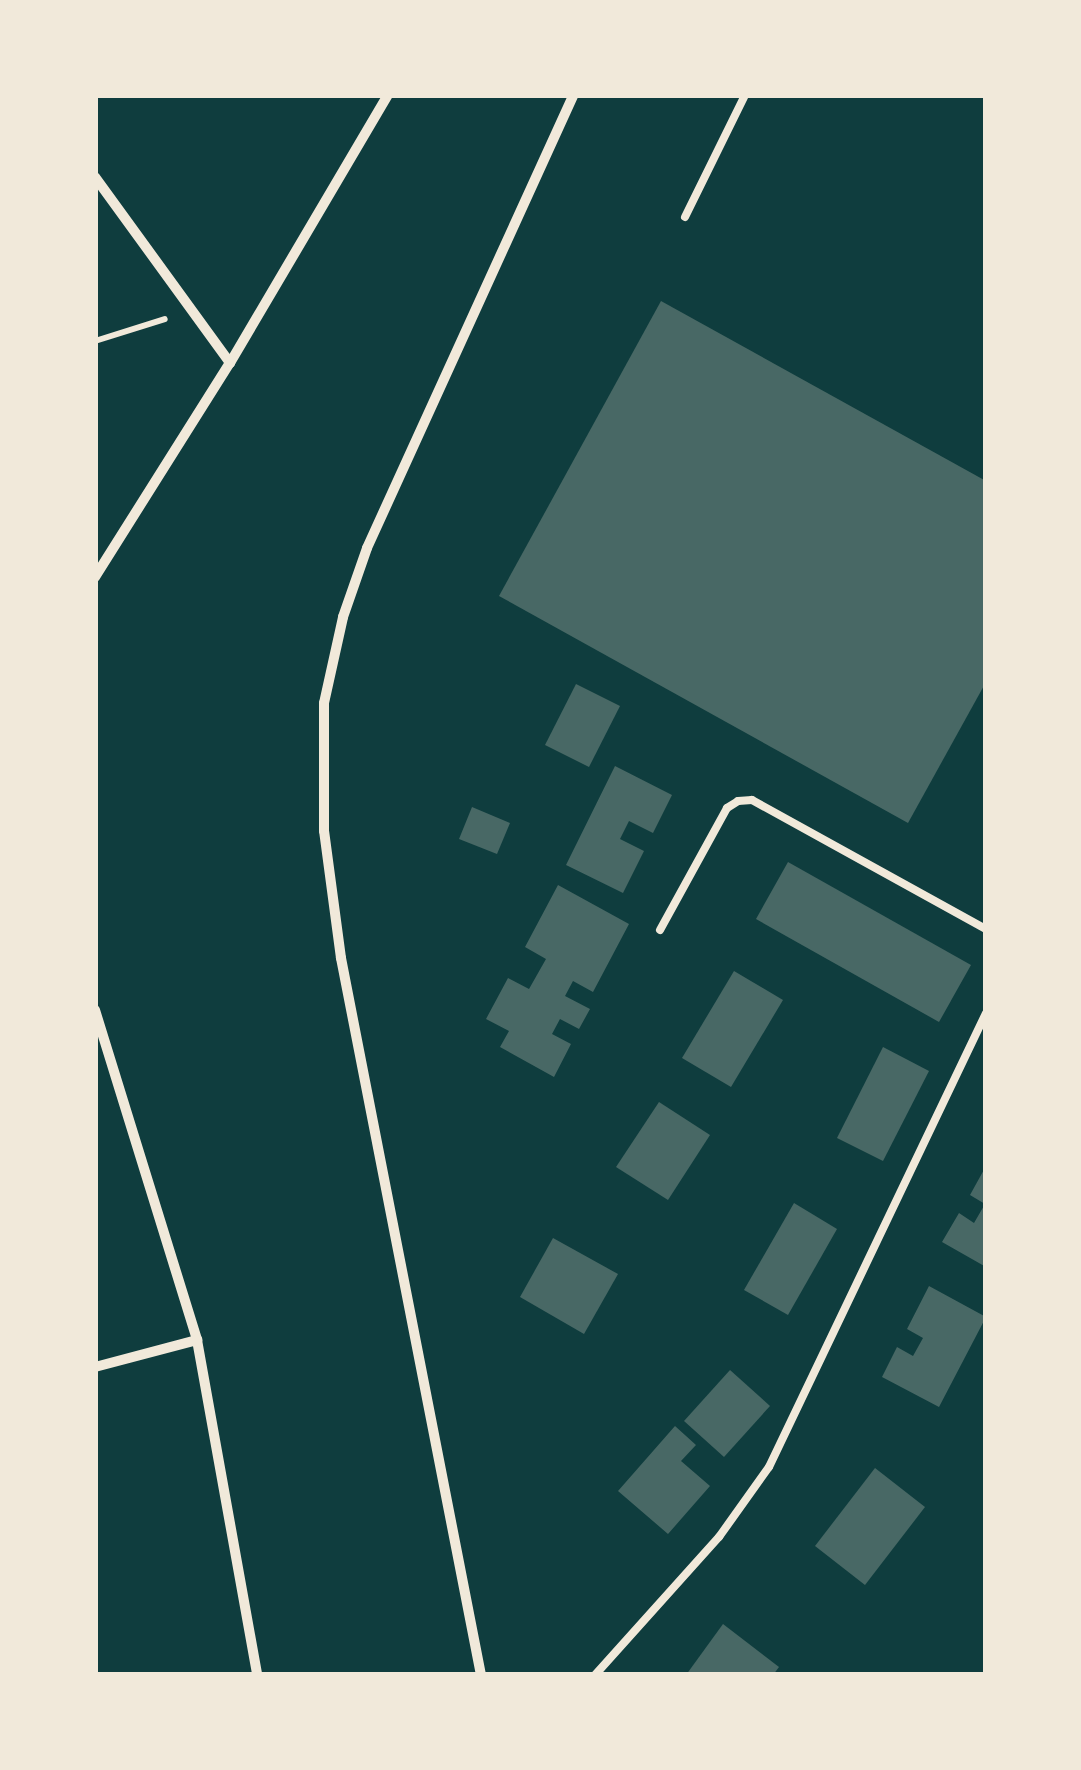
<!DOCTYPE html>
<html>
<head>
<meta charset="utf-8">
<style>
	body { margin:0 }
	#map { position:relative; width:1081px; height:1770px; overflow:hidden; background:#0f3d3e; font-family:"Public Sans",sans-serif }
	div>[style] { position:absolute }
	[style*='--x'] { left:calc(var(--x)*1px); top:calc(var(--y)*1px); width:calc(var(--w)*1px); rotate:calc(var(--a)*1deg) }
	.building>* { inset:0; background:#486865 }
	.path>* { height:6px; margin:-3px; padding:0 3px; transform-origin:3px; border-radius:3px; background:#f1e9da }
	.service>* { height:8px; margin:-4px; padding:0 4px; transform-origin:4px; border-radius:4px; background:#f1e9da }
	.minor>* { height:10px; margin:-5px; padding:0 5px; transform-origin:5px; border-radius:5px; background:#f1e9da }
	span { translate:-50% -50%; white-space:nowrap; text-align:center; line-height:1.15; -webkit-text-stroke:9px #f1e9da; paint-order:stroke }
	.frame { position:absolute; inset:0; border:98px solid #f1e9da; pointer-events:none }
</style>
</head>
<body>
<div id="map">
	<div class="building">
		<div style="clip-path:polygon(661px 301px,986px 481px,986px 682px,908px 823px,499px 596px)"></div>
		<div style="clip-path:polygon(576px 684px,620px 706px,589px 767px,545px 745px)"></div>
		<div style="clip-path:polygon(615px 766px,672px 795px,653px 833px,629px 821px,620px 839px,644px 851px,623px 893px,566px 865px)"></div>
		<div style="clip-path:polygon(472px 807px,510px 823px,497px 854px,459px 839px)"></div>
		<div style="clip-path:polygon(788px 862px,971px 965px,939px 1022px,756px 919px)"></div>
		<div style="clip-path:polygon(558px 885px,629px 924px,593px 992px,573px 981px,565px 996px,590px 1009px,579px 1029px,560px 1019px,552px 1034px,571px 1044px,554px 1077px,500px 1047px,509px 1031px,486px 1019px,508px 978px,529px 989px,546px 959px,525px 947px)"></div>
		<div style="clip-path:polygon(734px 971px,783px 1000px,731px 1087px,682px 1058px)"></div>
		<div style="clip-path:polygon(883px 1047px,929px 1071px,883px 1161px,837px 1138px)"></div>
		<div style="clip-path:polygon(659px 1102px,710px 1135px,668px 1200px,616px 1167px)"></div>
		<div style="clip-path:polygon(986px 1166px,986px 1267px,942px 1242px,959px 1213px,974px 1223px,985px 1204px,970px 1195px)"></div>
		<div style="clip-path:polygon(794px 1203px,837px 1229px,788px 1315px,744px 1290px)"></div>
		<div style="clip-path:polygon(553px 1238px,618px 1274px,584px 1334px,520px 1297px)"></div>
		<div style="clip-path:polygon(929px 1286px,986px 1317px,939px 1407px,882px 1377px,897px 1347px,913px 1356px,923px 1338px,907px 1329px)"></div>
		<div style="clip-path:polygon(730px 1370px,770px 1406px,724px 1457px,684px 1421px)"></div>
		<div style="clip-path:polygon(675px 1426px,696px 1445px,681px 1461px,710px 1486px,668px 1534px,618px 1491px)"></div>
		<div style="clip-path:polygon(875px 1468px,925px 1507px,865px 1585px,815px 1546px)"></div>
		<div style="clip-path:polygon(723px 1624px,779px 1667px,773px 1675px,686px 1675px)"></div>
	</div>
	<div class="path">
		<div style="--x:95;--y:341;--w:73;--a:-17.4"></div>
	</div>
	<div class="service">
		<div style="--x:685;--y:217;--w:136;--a:-63.8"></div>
		<div style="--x:660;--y:930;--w:139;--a:-61.2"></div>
		<div style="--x:727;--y:808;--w:13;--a:-32"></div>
		<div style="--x:738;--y:801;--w:14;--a:-4"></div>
		<div style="--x:752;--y:800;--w:267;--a:28.9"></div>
		<div style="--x:595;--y:1675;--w:186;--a:-48.1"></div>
		<div style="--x:719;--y:1537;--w:86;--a:-54.5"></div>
		<div style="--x:769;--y:1467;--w:503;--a:-64.45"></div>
	</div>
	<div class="minor">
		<div style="--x:95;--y:177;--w:230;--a:54"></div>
		<div style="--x:95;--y:577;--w:253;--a:-57.8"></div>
		<div style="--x:230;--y:363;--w:311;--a:-59.5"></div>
		<div style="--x:95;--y:1010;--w:345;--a:72.8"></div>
		<div style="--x:197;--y:1340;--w:340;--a:79.8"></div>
		<div style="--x:95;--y:1367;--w:106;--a:-14.8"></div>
		<div style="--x:481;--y:1675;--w:731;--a:-101.05"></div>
		<div style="--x:341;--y:958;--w:128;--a:-97.6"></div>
		<div style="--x:324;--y:831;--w:128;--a:-90"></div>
		<div style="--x:324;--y:703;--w:88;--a:-77.5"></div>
		<div style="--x:343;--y:617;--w:73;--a:-70.8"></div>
		<div style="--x:367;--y:548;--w:498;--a:-65.5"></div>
	</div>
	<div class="frame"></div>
</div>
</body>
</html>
